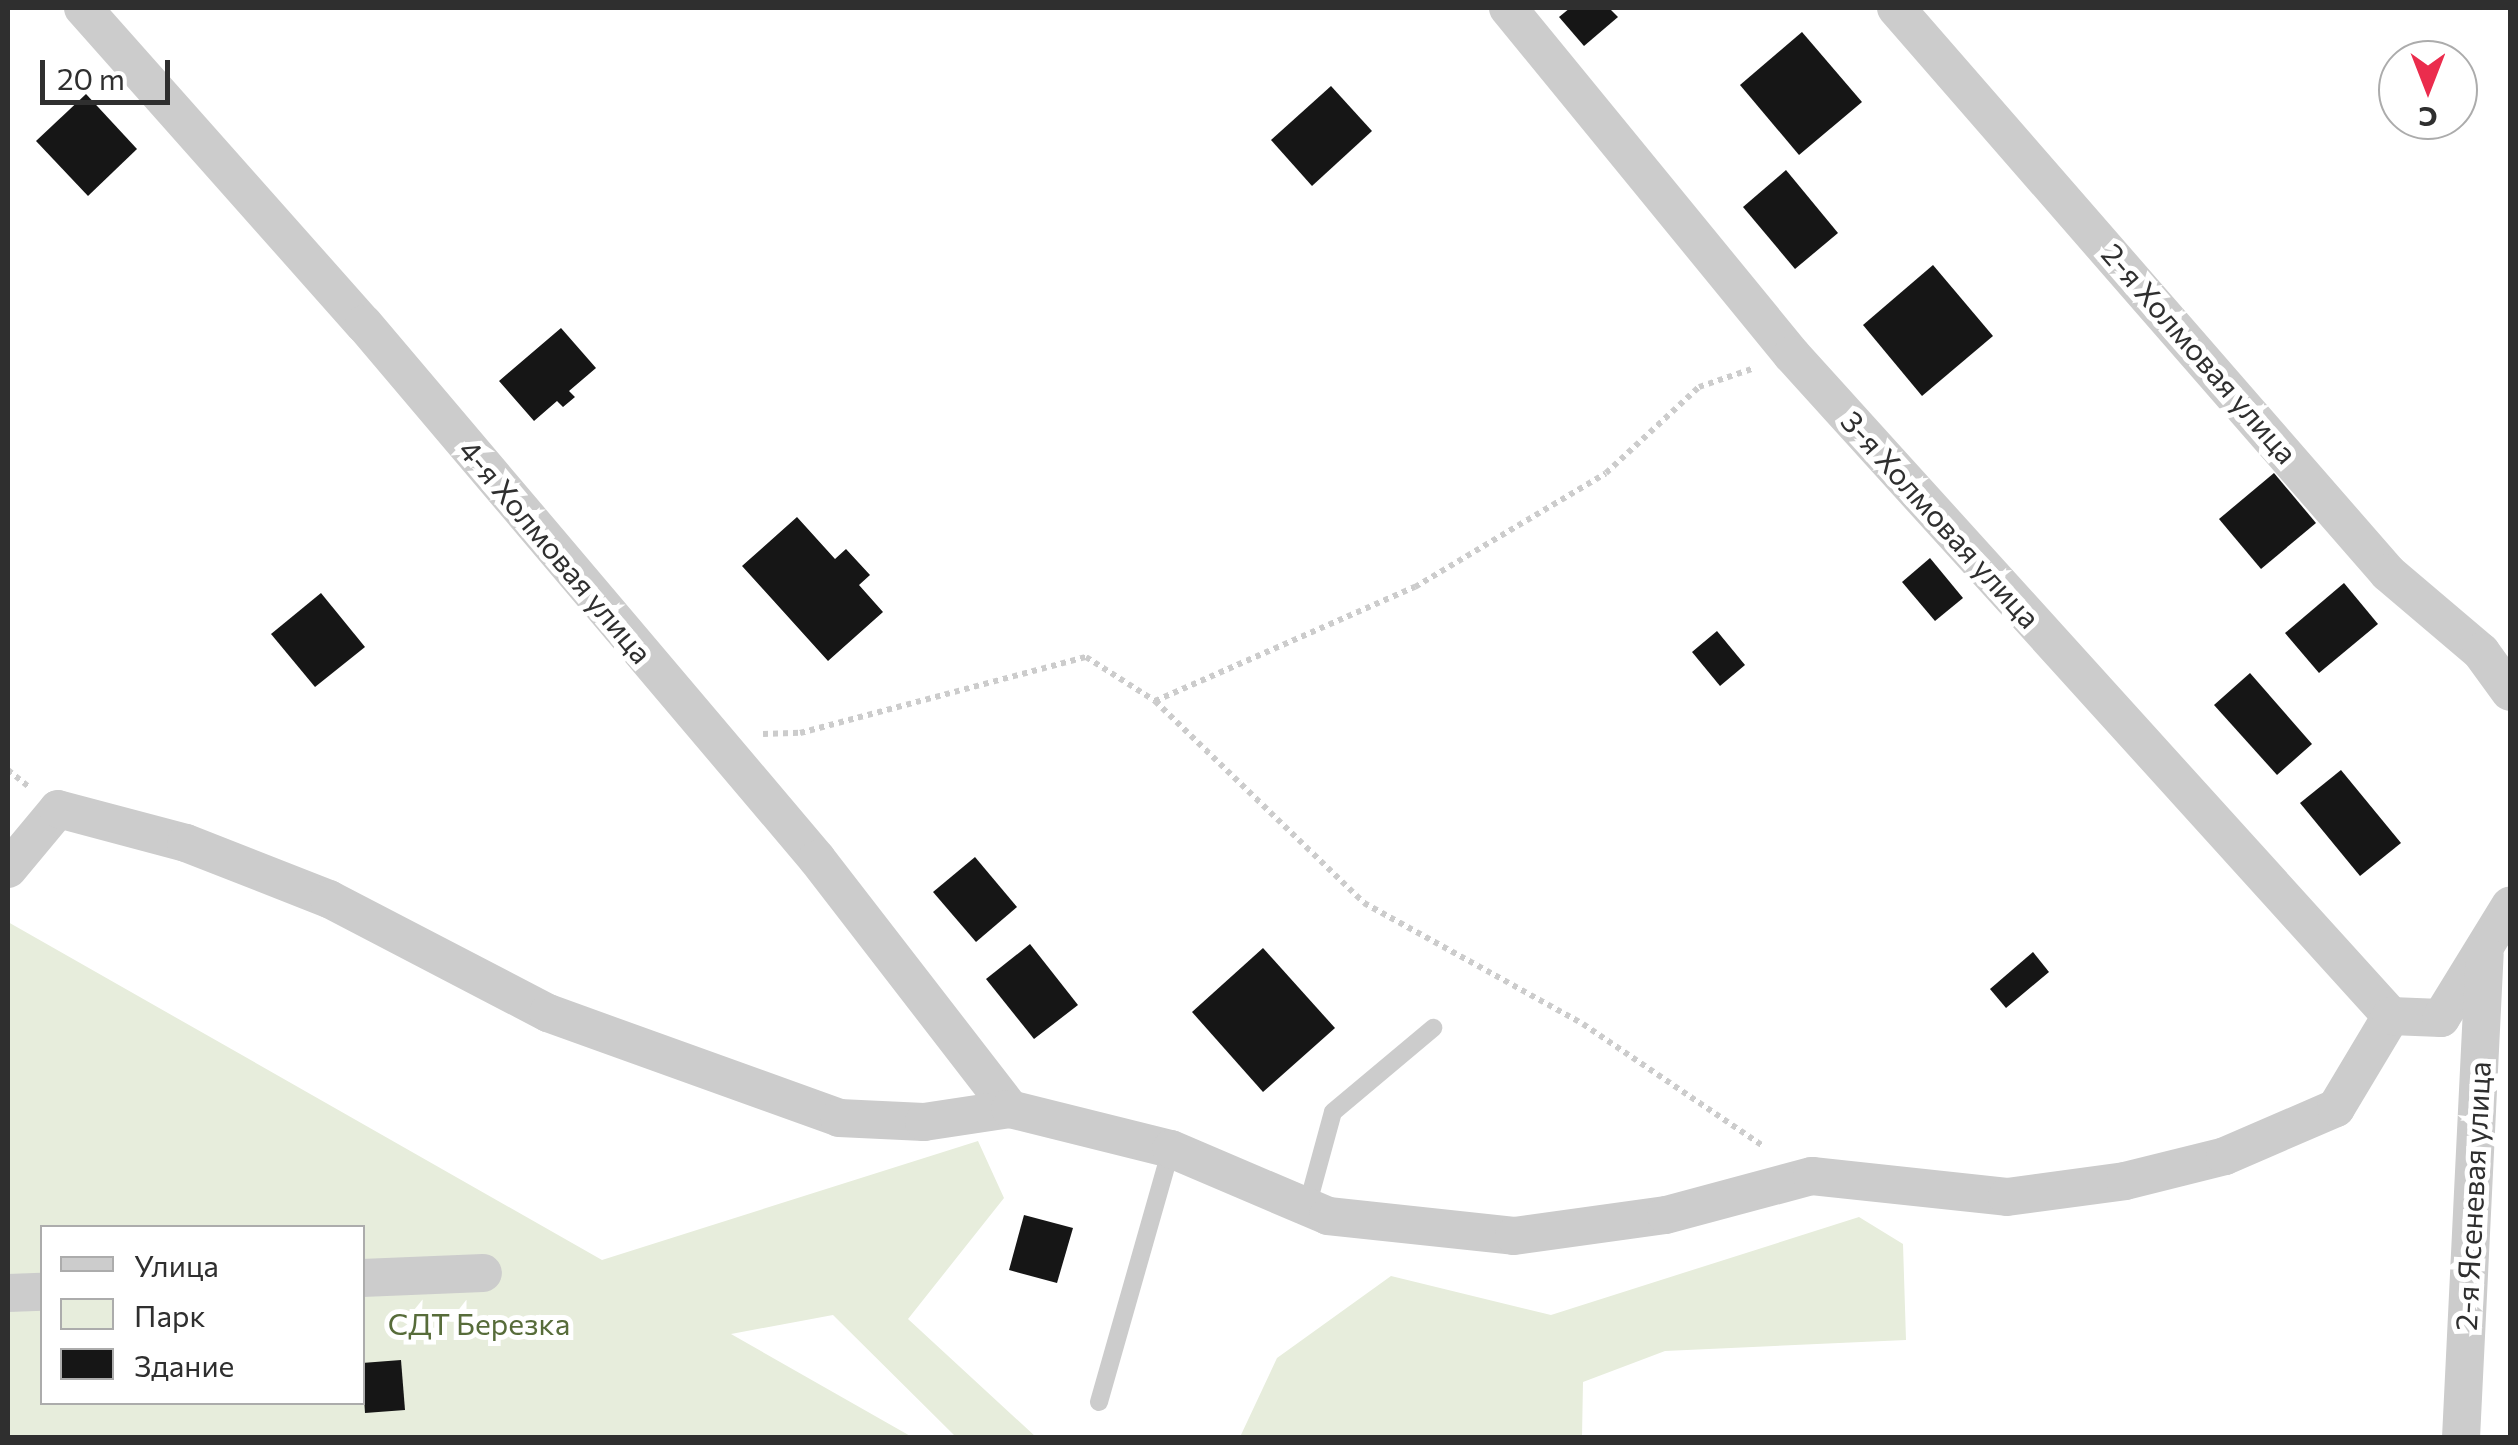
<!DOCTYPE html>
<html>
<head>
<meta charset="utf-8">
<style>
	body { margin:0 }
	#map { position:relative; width:2518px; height:1445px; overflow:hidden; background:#fff; font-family:Commissioner,sans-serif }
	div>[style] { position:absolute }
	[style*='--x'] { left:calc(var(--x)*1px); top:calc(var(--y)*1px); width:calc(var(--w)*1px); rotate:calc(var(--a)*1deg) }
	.green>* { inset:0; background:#e7eddc }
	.building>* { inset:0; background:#161616 }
	.path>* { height:6px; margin-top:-3px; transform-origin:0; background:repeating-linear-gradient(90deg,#ccc 0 5px,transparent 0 10px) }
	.service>* { height:18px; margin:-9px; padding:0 9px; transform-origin:9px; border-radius:9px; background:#ccc }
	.minor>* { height:38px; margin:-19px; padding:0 19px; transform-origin:19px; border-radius:19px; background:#ccc }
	span { translate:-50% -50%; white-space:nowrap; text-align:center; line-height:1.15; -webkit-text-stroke:10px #fff; paint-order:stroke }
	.street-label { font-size:30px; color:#2f2f2f }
	.park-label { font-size:30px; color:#576c3a }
	.frame { position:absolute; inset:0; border:10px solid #2f2f2f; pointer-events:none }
	.legend { position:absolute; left:40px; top:1225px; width:325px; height:180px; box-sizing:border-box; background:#fff; border:2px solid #acacac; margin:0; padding:12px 18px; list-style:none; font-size:30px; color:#2f2f2f }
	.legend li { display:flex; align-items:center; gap:20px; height:50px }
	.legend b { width:50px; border:2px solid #acacac }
	.north { position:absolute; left:2378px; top:40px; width:100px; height:100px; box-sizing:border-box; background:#fff; border:2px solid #acacac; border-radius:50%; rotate:180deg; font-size:28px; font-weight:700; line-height:40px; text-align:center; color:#2f2f2f }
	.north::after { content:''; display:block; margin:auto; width:35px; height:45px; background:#eb2c4d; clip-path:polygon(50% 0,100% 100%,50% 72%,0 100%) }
	.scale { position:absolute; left:40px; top:60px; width:130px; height:45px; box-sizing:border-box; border:5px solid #2f2f2f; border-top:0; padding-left:12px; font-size:30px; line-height:35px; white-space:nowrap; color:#2f2f2f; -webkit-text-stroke:8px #fff; paint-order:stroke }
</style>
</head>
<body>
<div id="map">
	<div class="green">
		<div style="clip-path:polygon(evenodd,8px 922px,602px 1260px,978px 1141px,1004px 1198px,908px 1319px,1036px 1437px,956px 1437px,833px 1315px,731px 1334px,912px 1437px,8px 1437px,8px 922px,42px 1228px,362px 1228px,362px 1402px,42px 1402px,42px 1228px)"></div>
		<div style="clip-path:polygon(1859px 1217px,1903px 1244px,1906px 1340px,1665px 1351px,1583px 1382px,1582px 1437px,1240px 1437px,1277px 1358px,1391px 1276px,1551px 1315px)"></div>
	</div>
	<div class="building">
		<div style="clip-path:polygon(1570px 8px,1609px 8px,1618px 17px,1584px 46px,1559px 17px)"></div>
		<div style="clip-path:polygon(1802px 32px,1862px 102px,1799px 155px,1740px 85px)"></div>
		<div style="clip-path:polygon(1331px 86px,1372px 131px,1312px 186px,1271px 140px)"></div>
		<div style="clip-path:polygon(86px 94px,137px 149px,88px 196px,36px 141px)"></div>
		<div style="clip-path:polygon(1786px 170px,1838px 233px,1795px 269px,1743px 207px)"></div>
		<div style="clip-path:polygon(1933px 265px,1993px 336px,1922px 396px,1863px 325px)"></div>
		<div style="clip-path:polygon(561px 328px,596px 368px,569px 391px,575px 397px,563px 407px,557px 401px,534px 421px,499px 381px)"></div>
		<div style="clip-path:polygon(2274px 473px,2316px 523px,2261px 569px,2219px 519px)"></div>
		<div style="clip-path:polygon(797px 517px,835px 559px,846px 549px,870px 575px,859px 585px,883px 612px,828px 661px,742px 566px)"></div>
		<div style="clip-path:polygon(1930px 558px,1963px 598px,1935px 621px,1902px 582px)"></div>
		<div style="clip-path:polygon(2344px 583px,2378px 624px,2319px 673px,2285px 633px)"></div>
		<div style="clip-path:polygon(321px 593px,365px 647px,315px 687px,271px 634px)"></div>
		<div style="clip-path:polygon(1717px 631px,1745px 665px,1720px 686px,1692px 652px)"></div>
		<div style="clip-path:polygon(2250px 673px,2312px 744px,2277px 775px,2214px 705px)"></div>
		<div style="clip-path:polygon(2341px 770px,2401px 843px,2360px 876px,2300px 803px)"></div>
		<div style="clip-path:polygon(975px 857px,1017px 907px,976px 942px,933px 892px)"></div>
		<div style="clip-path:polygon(1030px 944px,1078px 1005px,1034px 1039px,986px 979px)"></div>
		<div style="clip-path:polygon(1263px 948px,1335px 1028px,1263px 1092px,1192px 1012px)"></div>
		<div style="clip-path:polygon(2033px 952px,2049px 972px,2006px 1008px,1990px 989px)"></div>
		<div style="clip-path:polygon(1024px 1215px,1073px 1228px,1057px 1283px,1009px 1270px)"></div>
		<div style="clip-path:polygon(401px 1360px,405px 1410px,365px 1413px,362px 1363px)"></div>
	</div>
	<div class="path">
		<div style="--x:1155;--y:701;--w:284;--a:-23.7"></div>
		<div style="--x:1415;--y:587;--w:222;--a:-30.8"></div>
		<div style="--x:1606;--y:473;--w:127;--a:-42.8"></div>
		<div style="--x:1699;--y:387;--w:56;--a:-18.8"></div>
		<div style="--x:763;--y:734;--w:37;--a:-2"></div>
		<div style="--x:800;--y:733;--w:296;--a:-14.9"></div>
		<div style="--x:1086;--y:657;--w:82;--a:32.5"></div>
		<div style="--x:1155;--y:701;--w:291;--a:44"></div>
		<div style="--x:1364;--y:903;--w:250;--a:28.9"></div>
		<div style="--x:1583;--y:1024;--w:217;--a:34.1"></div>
		<div style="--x:8;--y:770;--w:27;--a:39"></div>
	</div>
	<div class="service">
		<div style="--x:1307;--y:1207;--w:98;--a:-74.7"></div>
		<div style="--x:1333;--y:1112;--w:131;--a:-40"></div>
		<div style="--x:1099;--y:1402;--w:263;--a:-74.1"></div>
	</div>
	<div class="minor">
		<div style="--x:83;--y:8;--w:423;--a:48.4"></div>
		<div style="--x:364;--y:324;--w:701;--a:49.74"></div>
		<div style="--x:817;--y:859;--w:316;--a:52.3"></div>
		<div style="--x:1508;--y:8;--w:448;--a:50.7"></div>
		<div style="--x:1792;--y:355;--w:892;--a:47.82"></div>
		<div style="--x:1896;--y:8;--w:749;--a:48.95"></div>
		<div style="--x:2388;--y:573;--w:122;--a:40.3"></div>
		<div style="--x:2481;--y:652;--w:49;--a:54.1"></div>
		<div style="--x:8;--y:869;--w:78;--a:-50.2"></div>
		<div style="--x:58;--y:809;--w:132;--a:14.9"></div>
		<div style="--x:186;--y:843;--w:154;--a:21.4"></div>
		<div style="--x:329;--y:899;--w:247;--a:27.5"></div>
		<div style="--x:548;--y:1013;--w:309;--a:19.8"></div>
		<div style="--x:839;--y:1118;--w:85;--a:2.7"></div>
		<div style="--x:924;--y:1122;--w:87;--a:-8.6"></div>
		<div style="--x:1010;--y:1109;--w:166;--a:14"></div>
		<div style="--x:1171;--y:1149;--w:171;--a:23.1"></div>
		<div style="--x:1328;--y:1216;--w:187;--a:6.1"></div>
		<div style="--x:1514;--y:1236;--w:153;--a:-7.9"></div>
		<div style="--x:1666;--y:1215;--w:151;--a:-15"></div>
		<div style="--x:1812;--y:1176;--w:196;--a:6.1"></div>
		<div style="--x:2007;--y:1197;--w:119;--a:-7.7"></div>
		<div style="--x:2125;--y:1181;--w:103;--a:-14"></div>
		<div style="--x:2225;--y:1156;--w:121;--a:-23.4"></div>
		<div style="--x:2336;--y:1108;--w:107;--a:-59.1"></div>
		<div style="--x:2391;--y:1016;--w:50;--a:2.3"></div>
		<div style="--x:2441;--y:1018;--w:132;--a:-58.4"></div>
		<div style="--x:362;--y:1278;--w:121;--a:-2.4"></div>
		<div style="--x:8;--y:1293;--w:34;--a:-2"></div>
		<div style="--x:2461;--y:1438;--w:484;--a:-87.2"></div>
	</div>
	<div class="street-label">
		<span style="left:2200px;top:353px;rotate:49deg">2-я Холмовая улица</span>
		<span style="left:1941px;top:519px;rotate:48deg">3-я Холмовая улица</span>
		<span style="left:556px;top:551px;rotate:50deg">4-я Холмовая улица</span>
		<span style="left:2472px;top:1196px;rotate:-87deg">2-я Ясеневая улица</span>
	</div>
	<div class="park-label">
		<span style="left:479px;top:1323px">СДТ Березка</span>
	</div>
	<div class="frame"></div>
	<ul class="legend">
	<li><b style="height:12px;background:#ccc"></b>Улица</li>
	<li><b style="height:28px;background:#e7eddc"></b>Парк</li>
	<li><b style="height:28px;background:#161616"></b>Здание</li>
	</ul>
	<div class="north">С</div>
	<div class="scale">20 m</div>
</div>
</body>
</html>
